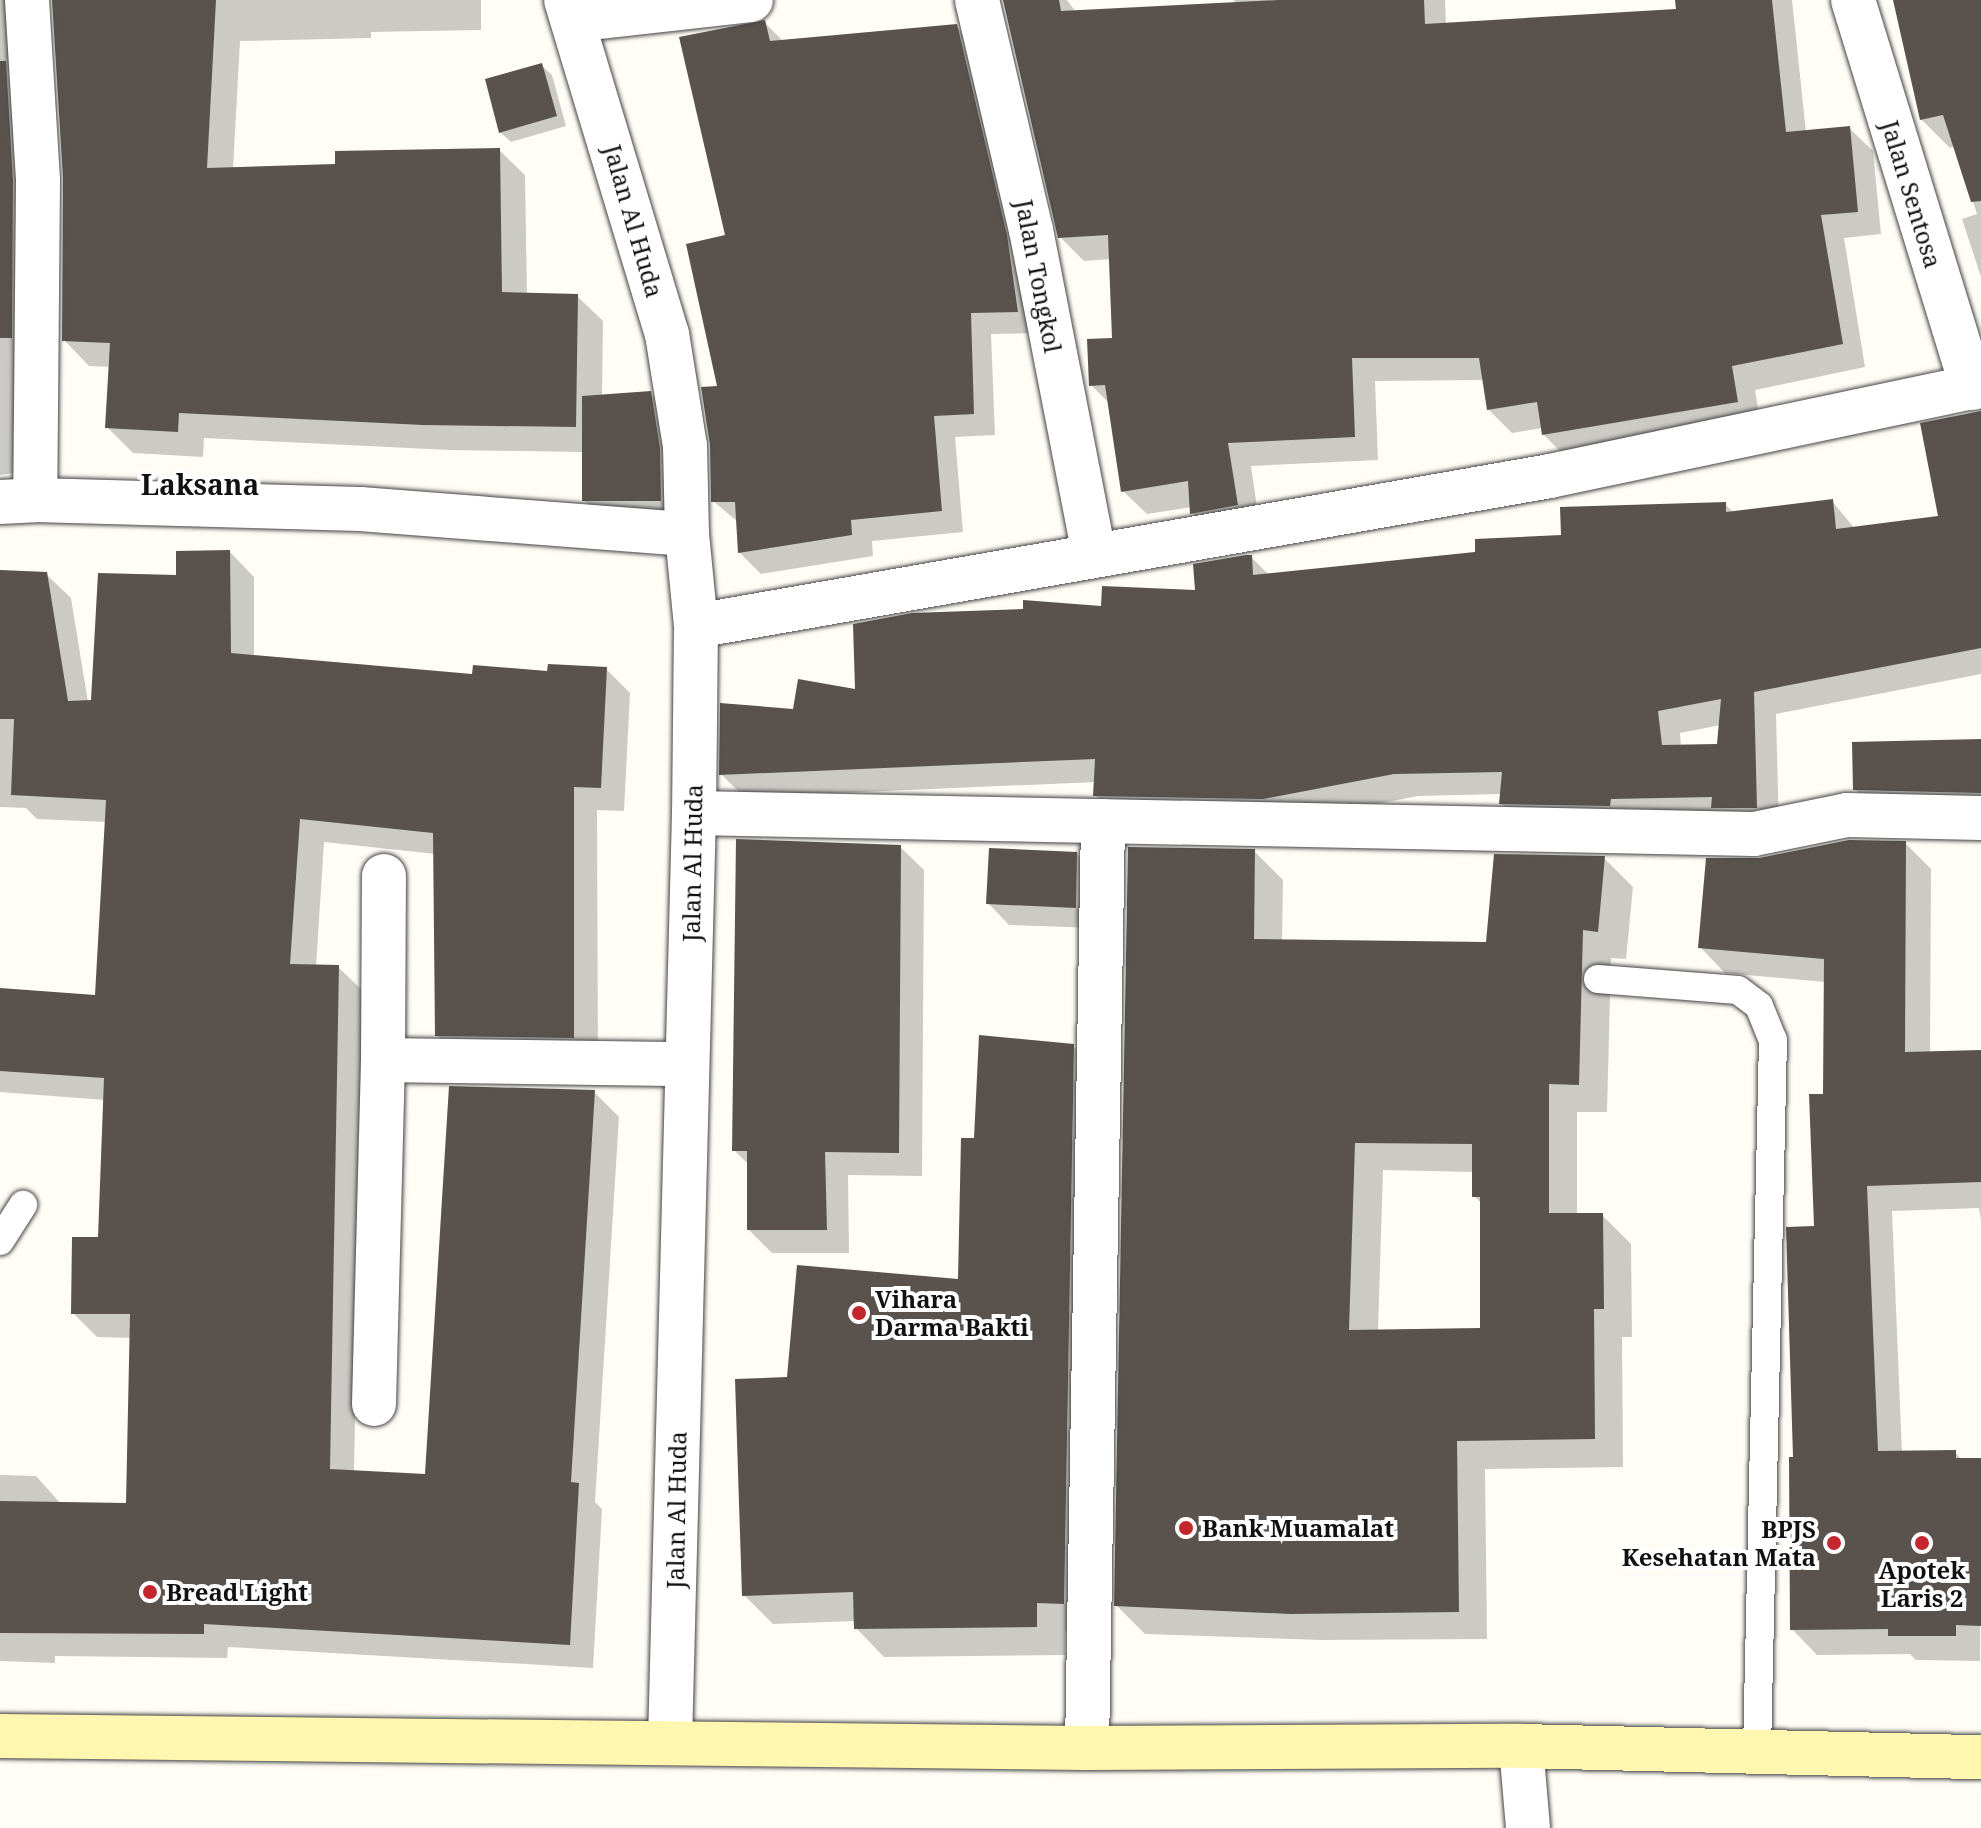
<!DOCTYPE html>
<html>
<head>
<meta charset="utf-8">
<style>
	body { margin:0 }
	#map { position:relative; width:1981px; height:1828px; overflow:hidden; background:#fffdf5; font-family:"Noto Serif",serif }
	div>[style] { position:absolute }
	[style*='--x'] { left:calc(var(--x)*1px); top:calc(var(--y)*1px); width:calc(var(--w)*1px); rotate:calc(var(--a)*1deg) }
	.shadow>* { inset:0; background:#0003 }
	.building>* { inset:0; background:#5a524d }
	.roads { filter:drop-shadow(0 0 2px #444) drop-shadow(0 0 2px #444) }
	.lane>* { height:28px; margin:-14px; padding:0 14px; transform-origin:14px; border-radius:14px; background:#fff }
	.street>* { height:44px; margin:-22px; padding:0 22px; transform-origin:22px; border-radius:22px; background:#fff }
	.secondary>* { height:44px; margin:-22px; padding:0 22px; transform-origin:22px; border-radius:22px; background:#fff6b0 }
	.dots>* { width:22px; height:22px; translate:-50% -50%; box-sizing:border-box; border:4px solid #fff; border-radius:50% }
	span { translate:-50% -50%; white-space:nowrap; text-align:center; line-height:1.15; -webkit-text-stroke:8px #fff; paint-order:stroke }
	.street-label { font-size:24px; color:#111 }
	.poi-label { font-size:24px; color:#111; font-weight:700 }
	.left { translate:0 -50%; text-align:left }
	.right { translate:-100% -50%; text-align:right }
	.quarter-label { font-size:28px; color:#111; font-weight:700 }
</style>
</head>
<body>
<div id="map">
	<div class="shadow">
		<div style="clip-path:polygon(0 0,22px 0,34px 470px,0 475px)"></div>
		<div style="clip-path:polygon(54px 0,481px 0,481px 30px,371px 32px,371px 38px,240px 41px,233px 169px,337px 166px,499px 150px,525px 175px,527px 295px,577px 296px,603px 321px,602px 397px,650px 393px,669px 412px,679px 519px,602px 518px,584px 500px,584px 452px,450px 450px,204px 438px,203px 457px,133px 453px,107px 427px,111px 367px,89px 366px,64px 340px,65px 178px)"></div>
		<div style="clip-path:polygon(1005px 0,1067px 0,1076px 12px,1235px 4px,1234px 0,1445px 0,1446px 24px,1678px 11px,1677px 0,1792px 0,1806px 132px,1849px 128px,1873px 151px,1881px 234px,1844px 238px,1865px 367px,1755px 390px,1760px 422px,1567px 458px,1543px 434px,1542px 428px,1512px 433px,1488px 409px,1484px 380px,1375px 381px,1378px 460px,1251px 466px,1260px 528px,1215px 536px,1192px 513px,1192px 507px,1147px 514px,1123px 491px,1110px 404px,1091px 385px,1114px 340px,1111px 259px,1084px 261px,1060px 237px)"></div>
		<div style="clip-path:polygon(1895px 0,1981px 0,1981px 277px,1962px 219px,1977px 214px,1955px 146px,1950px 148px,1921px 119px)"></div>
		<div style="clip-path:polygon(765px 23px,784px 42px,956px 26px,978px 48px,1038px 333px,991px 334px,995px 435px,955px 437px,963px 532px,872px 541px,873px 556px,761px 574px,739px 552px,738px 522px,713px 501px,727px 237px)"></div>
		<div style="clip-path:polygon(541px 65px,552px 75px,566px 126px,511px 142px,500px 132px)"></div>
		<div style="clip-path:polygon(evenodd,1981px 413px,1981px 674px,1776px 714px,1779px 830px,1524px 826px,1501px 803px,1502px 794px,1418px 796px,1287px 821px,1118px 818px,1095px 795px,1096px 782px,744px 797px,721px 774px,795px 712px,1103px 608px,1197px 592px,1251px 557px,1269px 575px,1477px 554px,1725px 504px,1734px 513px,1832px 501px,1855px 529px,1941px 518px,1981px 413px,1721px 725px,1719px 746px,1681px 747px,1680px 733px,1721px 725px)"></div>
		<div style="clip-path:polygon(230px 552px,254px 577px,254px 657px,474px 676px,606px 669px,630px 693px,624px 811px,597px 810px,598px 1061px,461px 1059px,437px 1035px,436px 854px,324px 842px,316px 967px,338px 967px,363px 991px,354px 1473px,427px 1477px,594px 1092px,619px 1117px,595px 1502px,602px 1509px,593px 1668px,228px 1647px,227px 1658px,55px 1656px,55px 1663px,0 1661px,0 1475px,36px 1476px,61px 1504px,128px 1505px,132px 1338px,97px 1337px,73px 1313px,100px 1239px,105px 1100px,0 1092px,0 990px,97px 997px,107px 822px,37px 819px,26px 808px,0 807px,0 572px,46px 574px,71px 598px,88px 702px,93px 702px,178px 577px)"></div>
		<div style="clip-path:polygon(1981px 741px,1981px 814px,1878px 812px,1855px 789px)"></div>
		<div style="clip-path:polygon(1905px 843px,1931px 869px,1930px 1054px,1981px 1052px,1981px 1220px,1979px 1208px,1892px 1211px,1902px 1453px,1955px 1452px,1962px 1460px,1981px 1460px,1980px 1661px,1916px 1660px,1910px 1654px,1817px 1655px,1792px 1629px,1795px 1459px,1825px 1095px,1826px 982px,1725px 973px,1700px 947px,1759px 860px)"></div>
		<div style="clip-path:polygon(900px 847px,924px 870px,922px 1176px,848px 1175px,849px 1253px,772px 1253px,749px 1230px,749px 1165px,734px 1150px)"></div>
		<div style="clip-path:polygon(evenodd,1254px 851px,1283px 880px,1282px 941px,1488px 944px,1604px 858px,1633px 887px,1626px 959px,1611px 958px,1607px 1112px,1577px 1112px,1577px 1215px,1602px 1215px,1631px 1244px,1632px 1337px,1622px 1337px,1623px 1467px,1485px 1469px,1487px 1639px,1321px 1640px,1145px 1634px,1116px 1605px,1254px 851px,1383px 1170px,1474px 1172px,1474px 1196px,1482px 1204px,1482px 1330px,1378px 1331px,1383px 1170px)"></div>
		<div style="clip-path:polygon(1077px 854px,1098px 875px,1097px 928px,1009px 925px,988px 903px)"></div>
		<div style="clip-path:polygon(1073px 1046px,1102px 1075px,1093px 1632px,1065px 1631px,1065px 1655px,884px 1657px,856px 1628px,855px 1621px,773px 1624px,744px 1595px,789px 1379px,960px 1281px,976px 1140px)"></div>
	</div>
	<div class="building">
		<div style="clip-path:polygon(52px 0,216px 0,207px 168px,335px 164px,335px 151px,500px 148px,502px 292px,578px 294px,576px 427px,423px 425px,179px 413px,178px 432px,105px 428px,110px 343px,62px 341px,63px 178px)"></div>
		<div style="clip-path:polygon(1003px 0,1059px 0,1061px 11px,1278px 0,1424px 0,1425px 24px,1676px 9px,1675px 0,1772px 0,1786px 132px,1850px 126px,1858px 212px,1821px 215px,1843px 344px,1732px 366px,1738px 402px,1542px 435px,1537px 402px,1487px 410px,1479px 358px,1352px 358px,1355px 437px,1228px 443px,1238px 505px,1190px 514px,1188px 481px,1121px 492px,1105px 385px,1089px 386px,1087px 339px,1112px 338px,1108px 235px,1058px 238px)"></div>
		<div style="clip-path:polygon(1893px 0,1981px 0,1981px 201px,1971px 202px,1943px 115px,1920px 120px)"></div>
		<div style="clip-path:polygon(765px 20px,770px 41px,957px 24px,1007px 235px,1018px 312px,971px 313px,974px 414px,934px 416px,942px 511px,851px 520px,852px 535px,738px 553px,735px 502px,711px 502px,710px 445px,701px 387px,717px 386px,686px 244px,725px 235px,679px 37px)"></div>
		<div style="clip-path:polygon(0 61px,6px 61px,13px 181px,12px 338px,0 338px)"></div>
		<div style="clip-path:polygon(542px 63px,557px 116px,499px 133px,485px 79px)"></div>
		<div style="clip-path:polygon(651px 391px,660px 448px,661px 501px,582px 501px,582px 396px)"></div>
		<div style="clip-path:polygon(evenodd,1981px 411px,1981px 648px,1754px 692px,1757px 808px,1711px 808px,1712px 797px,1611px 799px,1610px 806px,1499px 804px,1502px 772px,1394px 774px,1263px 799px,1093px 796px,1095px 759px,719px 775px,720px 703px,793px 709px,798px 679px,855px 689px,853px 624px,912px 613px,1023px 609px,1023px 600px,1101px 606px,1102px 586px,1195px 590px,1193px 564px,1246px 555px,1252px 555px,1253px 575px,1475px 552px,1475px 539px,1561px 535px,1560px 507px,1726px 502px,1726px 512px,1833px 499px,1836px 529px,1938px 516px,1920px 423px,1981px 411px,1721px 699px,1717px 744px,1662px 745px,1658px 711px,1721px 699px)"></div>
		<div style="clip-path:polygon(230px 550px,231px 653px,472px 674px,473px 665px,547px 671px,548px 664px,607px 667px,601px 788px,574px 787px,574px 1038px,435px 1036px,433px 833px,300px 819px,290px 964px,339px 965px,330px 1469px,425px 1474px,449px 1086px,595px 1090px,571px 1482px,579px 1483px,570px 1645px,204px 1624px,204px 1634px,0 1633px,0 1501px,126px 1503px,130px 1314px,71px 1314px,72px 1237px,98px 1237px,104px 1078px,0 1071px,0 988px,95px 995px,106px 800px,11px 795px,14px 719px,0 719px,0 570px,47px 572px,68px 701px,91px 700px,98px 573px,176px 575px,176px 551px)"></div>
		<div style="clip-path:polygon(1981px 739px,1981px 793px,1853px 790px,1852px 742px)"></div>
		<div style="clip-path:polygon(736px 839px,901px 845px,899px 1153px,825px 1152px,827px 1230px,747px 1230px,747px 1151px,732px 1151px)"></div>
		<div style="clip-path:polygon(1849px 840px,1906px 841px,1905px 1052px,1981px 1050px,1981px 1182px,1867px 1186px,1878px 1451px,1956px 1450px,1956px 1458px,1981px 1458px,1981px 1626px,1956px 1625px,1956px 1636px,1888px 1636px,1888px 1629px,1790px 1630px,1789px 1457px,1793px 1457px,1786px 1227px,1814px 1226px,1809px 1094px,1823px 1094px,1824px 959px,1698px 948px,1706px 858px,1759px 858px)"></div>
		<div style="clip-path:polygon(evenodd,1128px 847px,1255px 849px,1254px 939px,1486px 942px,1494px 854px,1605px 856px,1598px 932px,1583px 930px,1579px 1085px,1549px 1084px,1549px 1213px,1603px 1213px,1604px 1309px,1594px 1309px,1595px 1439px,1457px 1441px,1459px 1612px,1291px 1614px,1114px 1606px,1128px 847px,1355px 1143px,1472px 1144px,1472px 1197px,1480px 1197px,1480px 1328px,1349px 1330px,1355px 1143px)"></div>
		<div style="clip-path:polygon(989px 848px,1077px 852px,1076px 908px,986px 904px)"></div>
		<div style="clip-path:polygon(979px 1035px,1074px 1044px,1064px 1604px,1037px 1603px,1037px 1627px,854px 1629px,853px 1592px,742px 1596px,735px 1379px,787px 1377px,797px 1265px,958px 1279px,961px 1138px,974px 1138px)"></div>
	</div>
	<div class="roads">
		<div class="lane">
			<div style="--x:1598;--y:979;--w:140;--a:4.5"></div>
			<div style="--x:1738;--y:990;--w:26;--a:37"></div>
			<div style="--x:1759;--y:1006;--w:37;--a:68"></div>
			<div style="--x:1773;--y:1040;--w:710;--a:91.29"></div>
			<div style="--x:0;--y:1241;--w:43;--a:-57.4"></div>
		</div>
		<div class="street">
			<div style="--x:27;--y:0;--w:180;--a:86.5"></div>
			<div style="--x:38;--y:180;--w:320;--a:90.5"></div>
			<div style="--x:566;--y:0;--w:349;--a:73.2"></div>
			<div style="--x:667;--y:334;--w:113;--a:80.9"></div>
			<div style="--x:685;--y:446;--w:88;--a:88.7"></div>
			<div style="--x:687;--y:534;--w:92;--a:84.4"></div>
			<div style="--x:696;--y:626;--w:187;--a:90.6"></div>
			<div style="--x:694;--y:813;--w:929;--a:91.48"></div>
			<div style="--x:977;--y:0;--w:236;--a:76.8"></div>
			<div style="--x:1031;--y:230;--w:331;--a:79"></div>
			<div style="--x:1853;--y:0;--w:406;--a:72.9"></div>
			<div style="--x:573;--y:20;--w:179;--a:-6.4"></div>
			<div style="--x:0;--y:502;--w:35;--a:-3"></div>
			<div style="--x:35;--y:500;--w:325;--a:1.6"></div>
			<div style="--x:360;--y:509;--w:328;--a:4.4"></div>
			<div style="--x:696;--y:626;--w:867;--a:-9.96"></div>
			<div style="--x:1550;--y:476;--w:441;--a:-11.9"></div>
			<div style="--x:694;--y:813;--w:1060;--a:1.13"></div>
			<div style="--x:1754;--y:834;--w:95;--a:-11.5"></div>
			<div style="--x:1847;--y:815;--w:134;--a:1.3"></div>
			<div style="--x:383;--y:1060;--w:184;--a:-89.7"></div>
			<div style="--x:374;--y:1404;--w:344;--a:-88.5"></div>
			<div style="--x:383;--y:1060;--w:304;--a:0.8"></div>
			<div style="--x:1521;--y:1746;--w:82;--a:85.1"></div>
			<div style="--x:1087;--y:1748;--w:927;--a:-89.01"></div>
		</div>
		<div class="secondary">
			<div style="--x:0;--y:1736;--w:1087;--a:0.63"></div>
			<div style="--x:1087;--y:1748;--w:434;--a:-0.3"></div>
			<div style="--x:1521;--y:1746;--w:460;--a:1.4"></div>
		</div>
	</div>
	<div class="dots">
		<div style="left:859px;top:1313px;background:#c4262e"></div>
		<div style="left:1186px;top:1528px;background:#c4262e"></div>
		<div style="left:1834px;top:1543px;background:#c4262e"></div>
		<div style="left:1922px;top:1543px;background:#c4262e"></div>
		<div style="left:150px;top:1592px;background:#c4262e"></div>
	</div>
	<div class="street-label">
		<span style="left:1912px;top:194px;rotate:73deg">Jalan Sentosa</span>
		<span style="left:634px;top:221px;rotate:74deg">Jalan Al Huda</span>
		<span style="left:1039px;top:276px;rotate:79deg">Jalan Tongkol</span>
		<span style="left:692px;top:863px;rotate:-89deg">Jalan Al Huda</span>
		<span style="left:676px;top:1510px;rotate:-89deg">Jalan Al Huda</span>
	</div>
	<div class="poi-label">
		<span class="left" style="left:875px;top:1313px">Vihara<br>Darma Bakti</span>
		<span class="left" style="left:1202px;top:1528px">Bank Muamalat</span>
		<span class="right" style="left:1816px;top:1543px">BPJS<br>Kesehatan Mata</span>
		<span style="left:1922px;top:1584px">Apotek<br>Laris 2</span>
		<span class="left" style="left:166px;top:1592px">Bread Light</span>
	</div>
	<div class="quarter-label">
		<span style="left:200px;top:484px">Laksana</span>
	</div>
</div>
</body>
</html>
